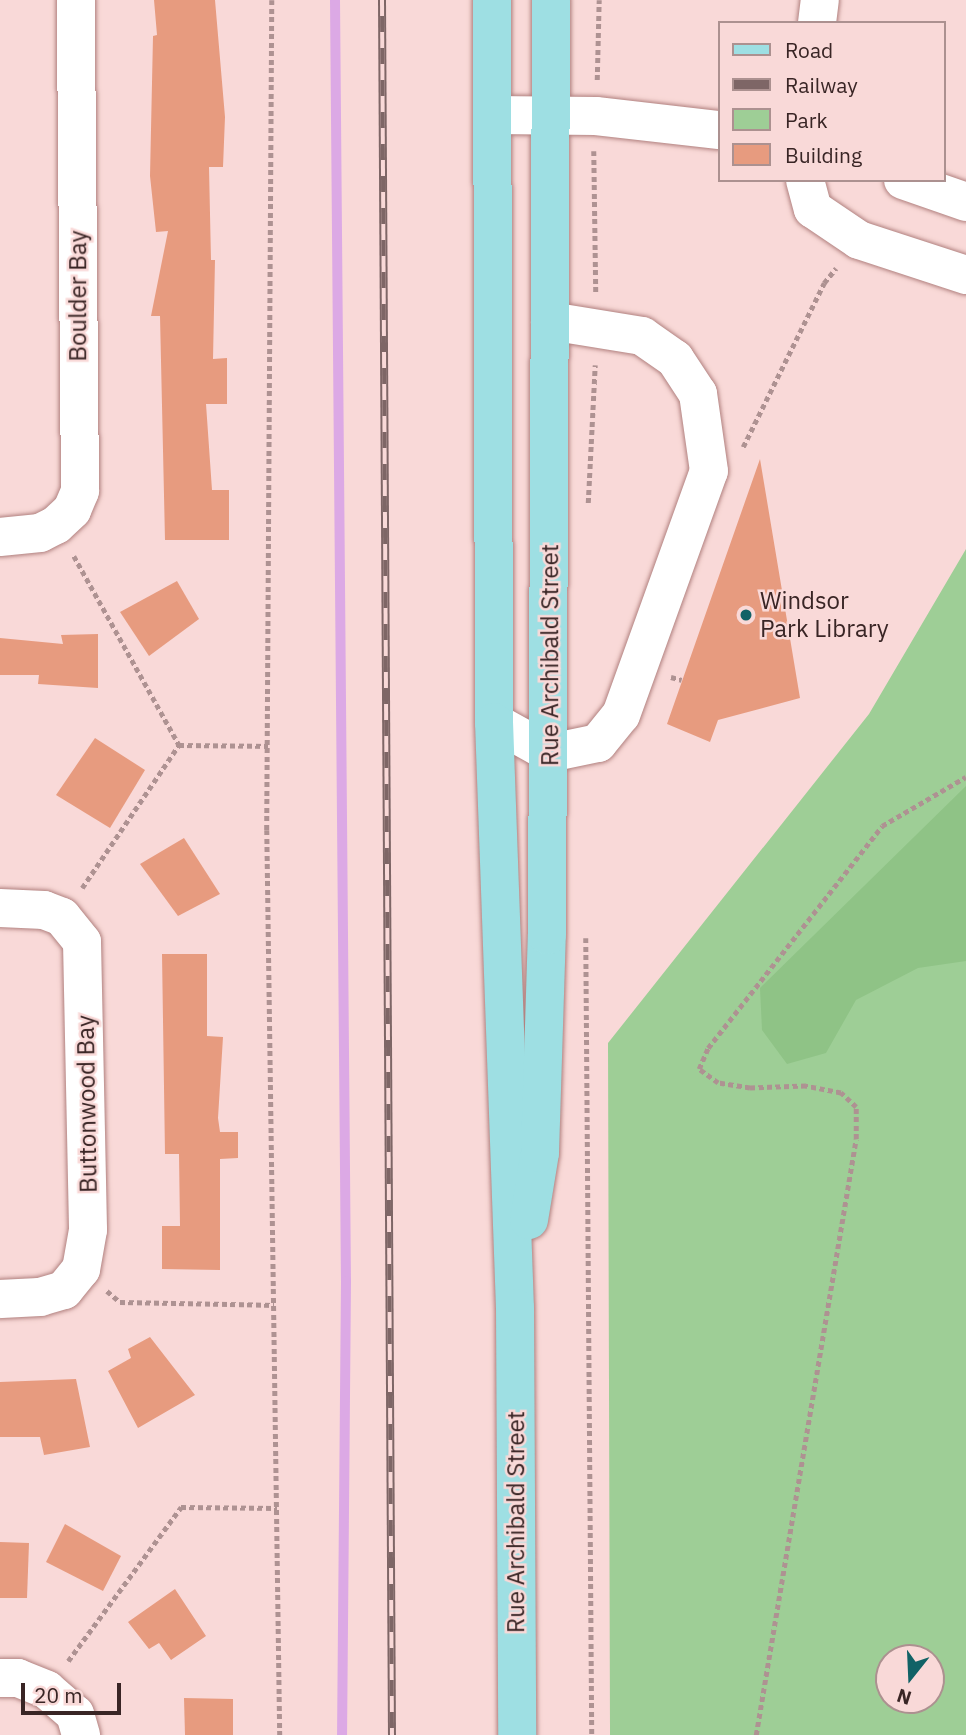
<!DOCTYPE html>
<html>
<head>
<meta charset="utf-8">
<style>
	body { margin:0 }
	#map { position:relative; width:966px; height:1735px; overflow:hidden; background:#f9d9d8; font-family:"IBM Plex Sans",sans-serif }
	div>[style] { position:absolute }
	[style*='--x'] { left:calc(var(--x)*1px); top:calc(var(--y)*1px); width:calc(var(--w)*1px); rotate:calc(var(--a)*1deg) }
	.green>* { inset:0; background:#9ece96 }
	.forest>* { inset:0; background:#8fc386 }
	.stream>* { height:10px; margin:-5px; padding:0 5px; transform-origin:5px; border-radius:5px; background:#dca9e5 }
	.building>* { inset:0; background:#e79b7f }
	.path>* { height:4.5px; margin-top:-2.25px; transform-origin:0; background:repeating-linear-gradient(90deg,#ae9292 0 5px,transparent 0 8.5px) }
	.roads { filter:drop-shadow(0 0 2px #b1817f) drop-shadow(0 0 2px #b1817f) }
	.minor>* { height:38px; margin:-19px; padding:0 19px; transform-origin:19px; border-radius:19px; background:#fff }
	.major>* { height:38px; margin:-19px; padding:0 19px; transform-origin:19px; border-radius:19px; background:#9edfe3 }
	.rail>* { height:8px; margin-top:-4px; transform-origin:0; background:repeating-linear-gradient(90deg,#f9d9d8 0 16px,#7e6666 0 32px); box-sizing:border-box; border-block:2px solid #7e6666 }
	.dots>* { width:19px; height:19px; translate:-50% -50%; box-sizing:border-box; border:4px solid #f9d9d8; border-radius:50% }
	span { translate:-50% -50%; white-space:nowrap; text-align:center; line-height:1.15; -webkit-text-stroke:5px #f9d9d8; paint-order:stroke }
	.street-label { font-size:24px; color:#392525 }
	.poi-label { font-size:24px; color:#392525 }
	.left { translate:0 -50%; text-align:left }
	.legend { position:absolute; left:718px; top:21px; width:228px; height:161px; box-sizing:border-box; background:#f9d9d8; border:2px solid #ac9190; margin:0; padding:9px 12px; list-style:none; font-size:21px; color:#392525 }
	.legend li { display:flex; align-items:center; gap:14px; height:35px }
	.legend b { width:35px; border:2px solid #ac9190 }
	.north { position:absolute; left:875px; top:1644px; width:70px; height:70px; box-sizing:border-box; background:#f9d9d8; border:2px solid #ac9190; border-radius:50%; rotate:198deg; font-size:19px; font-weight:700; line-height:28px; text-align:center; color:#392525 }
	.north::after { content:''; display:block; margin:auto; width:24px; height:32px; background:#116266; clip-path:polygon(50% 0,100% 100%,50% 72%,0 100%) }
	.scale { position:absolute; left:21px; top:1683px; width:100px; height:32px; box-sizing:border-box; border:4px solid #392525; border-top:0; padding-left:9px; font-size:21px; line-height:24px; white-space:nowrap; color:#392525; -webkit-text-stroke:5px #f9d9d8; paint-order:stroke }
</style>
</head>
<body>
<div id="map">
	<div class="green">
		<div style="clip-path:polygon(evenodd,966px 549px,966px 1735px,610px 1735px,608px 1043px,869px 714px,966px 549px,889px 1658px,931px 1658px,931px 1700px,889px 1700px,889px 1658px)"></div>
	</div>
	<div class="forest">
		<div style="clip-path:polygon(966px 786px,966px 961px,918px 968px,856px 1000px,826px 1053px,787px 1064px,762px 1030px,760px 988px)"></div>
	</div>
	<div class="stream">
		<div style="--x:335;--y:0;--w:1281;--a:89.51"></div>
		<div style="--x:346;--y:1281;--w:454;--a:90.5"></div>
	</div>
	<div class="building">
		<div style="clip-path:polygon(154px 0,215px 0,225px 117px,223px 167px,209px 167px,211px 260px,215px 260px,213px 359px,227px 358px,227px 404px,206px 404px,212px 490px,229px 490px,229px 540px,165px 540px,160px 316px,151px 316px,168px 231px,156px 232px,150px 176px,153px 36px,157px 35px)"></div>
		<div style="clip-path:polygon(760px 459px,800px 698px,718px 720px,710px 742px,667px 724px)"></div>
		<div style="clip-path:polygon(177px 581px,199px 619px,149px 656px,120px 612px)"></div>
		<div style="clip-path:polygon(98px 634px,98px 688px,38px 684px,39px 675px,0 675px,0 638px,63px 644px,61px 635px)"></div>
		<div style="clip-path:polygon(95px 738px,145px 770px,110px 828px,56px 795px)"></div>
		<div style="clip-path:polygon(184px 838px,220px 894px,178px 916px,140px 864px)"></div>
		<div style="clip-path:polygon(162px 954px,207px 954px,207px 1036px,223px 1037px,218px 1118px,220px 1132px,238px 1132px,238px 1158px,220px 1159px,220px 1270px,162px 1269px,162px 1226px,180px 1226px,179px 1154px,165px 1154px)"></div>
		<div style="clip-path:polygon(150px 1337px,195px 1395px,138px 1428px,108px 1371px,131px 1358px,128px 1349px)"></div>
		<div style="clip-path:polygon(76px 1379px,90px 1447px,44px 1455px,40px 1437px,0 1437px,0 1382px)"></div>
		<div style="clip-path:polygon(65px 1524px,121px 1556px,103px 1591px,46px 1562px)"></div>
		<div style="clip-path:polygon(0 1542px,29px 1543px,27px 1598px,0 1598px)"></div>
		<div style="clip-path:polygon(175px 1589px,206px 1636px,171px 1660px,159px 1643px,149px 1649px,128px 1622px)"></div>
		<div style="clip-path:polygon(184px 1698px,233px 1699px,233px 1735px,185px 1735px)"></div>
	</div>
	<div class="path">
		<div style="--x:272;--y:0;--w:830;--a:90.35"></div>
		<div style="--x:267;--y:830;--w:905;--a:89.18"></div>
		<div style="--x:597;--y:80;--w:80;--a:-88.6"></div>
		<div style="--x:594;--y:151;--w:142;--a:89.2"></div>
		<div style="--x:743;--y:447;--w:183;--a:-63.7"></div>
		<div style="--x:824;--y:283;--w:19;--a:-51"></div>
		<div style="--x:588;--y:503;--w:138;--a:-87.1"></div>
		<div style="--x:74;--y:556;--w:216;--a:60.9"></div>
		<div style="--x:671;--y:677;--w:11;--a:15"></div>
		<div style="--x:82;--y:888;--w:173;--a:-55.9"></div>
		<div style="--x:179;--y:745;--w:89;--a:0.6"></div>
		<div style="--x:586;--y:938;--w:797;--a:89.57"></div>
		<div style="--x:107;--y:1291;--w:17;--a:40"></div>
		<div style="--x:120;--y:1302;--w:154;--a:1.1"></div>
		<div style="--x:68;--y:1661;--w:191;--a:-53.7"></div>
		<div style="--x:181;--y:1507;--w:96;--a:0.6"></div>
		<div style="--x:756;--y:1735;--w:604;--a:-80.48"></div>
		<div style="--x:856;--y:1139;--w:32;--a:-90"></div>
		<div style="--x:856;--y:1107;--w:21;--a:-137"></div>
		<div style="--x:841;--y:1093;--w:36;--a:-169"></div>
		<div style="--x:806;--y:1086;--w:56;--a:178"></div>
		<div style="--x:750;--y:1088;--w:32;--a:-171"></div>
		<div style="--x:718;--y:1083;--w:24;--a:-144"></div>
		<div style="--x:699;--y:1069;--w:23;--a:-67"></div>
		<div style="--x:708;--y:1048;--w:282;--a:-51.9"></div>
		<div style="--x:882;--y:826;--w:97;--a:-30.3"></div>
	</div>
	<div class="roads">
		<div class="minor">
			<div style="--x:817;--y:23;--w:23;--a:-83"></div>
			<div style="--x:492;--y:115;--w:104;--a:0.6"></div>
			<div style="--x:596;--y:116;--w:124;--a:6.5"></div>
			<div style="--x:805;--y:180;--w:30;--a:75"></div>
			<div style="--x:813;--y:209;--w:55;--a:34"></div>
			<div style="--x:859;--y:240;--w:113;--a:18.1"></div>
			<div style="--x:903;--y:180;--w:67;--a:19.2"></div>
			<div style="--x:0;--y:537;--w:40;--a:-5.7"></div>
			<div style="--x:40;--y:533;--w:18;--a:-27"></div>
			<div style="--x:56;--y:525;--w:22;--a:-43"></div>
			<div style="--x:72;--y:510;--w:21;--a:-67"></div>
			<div style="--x:80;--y:491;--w:491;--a:-90.5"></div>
			<div style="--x:494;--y:722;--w:64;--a:29"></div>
			<div style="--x:550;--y:753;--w:49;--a:-11.8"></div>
			<div style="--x:598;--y:743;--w:36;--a:-51"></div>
			<div style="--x:621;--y:715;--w:259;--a:-70.2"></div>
			<div style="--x:709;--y:471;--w:78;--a:-98.1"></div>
			<div style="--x:698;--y:394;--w:42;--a:-123.3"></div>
			<div style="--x:675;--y:359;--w:40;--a:-145.1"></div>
			<div style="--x:642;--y:336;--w:93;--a:-170.7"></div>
			<div style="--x:0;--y:908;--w:44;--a:2.6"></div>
			<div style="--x:44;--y:910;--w:19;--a:21"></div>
			<div style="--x:62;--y:917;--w:32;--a:51"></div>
			<div style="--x:82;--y:942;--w:288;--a:88.8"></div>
			<div style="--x:88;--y:1230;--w:40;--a:100"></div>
			<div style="--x:81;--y:1269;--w:27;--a:129"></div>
			<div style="--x:64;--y:1290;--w:25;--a:164"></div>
			<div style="--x:40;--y:1297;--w:40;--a:177.1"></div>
			<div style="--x:0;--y:1678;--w:18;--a:0"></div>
			<div style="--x:18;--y:1678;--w:31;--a:22"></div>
			<div style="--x:47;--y:1690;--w:37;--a:41"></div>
			<div style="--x:75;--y:1714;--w:22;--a:74"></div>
		</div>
		<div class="major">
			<div style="--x:492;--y:0;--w:722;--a:89.84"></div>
			<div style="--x:494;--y:722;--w:586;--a:87.95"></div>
			<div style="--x:515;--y:1308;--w:427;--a:89.7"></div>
			<div style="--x:529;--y:1220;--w:68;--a:-80.7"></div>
			<div style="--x:540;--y:1153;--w:218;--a:-88.2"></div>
			<div style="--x:547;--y:935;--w:935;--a:-89.75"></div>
		</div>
	</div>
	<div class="rail">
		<div style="--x:382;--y:0;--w:1735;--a:89.67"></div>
	</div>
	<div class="dots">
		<div style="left:746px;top:615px;background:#116266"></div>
	</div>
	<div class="street-label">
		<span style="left:78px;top:296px;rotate:-90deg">Boulder Bay</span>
		<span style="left:550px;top:655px;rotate:-90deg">Rue Archibald Street</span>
		<span style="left:87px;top:1104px;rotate:-91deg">Buttonwood Bay</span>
		<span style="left:516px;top:1522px;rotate:-90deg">Rue Archibald Street</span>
	</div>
	<div class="poi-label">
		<span class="left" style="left:760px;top:615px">Windsor<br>Park Library</span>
	</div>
	<ul class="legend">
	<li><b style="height:9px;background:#9edfe3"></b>Road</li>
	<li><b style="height:9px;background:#7e6666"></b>Railway</li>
	<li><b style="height:19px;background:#9ece96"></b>Park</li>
	<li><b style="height:19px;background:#e79b7f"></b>Building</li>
	</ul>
	<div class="north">N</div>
	<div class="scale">20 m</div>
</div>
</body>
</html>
